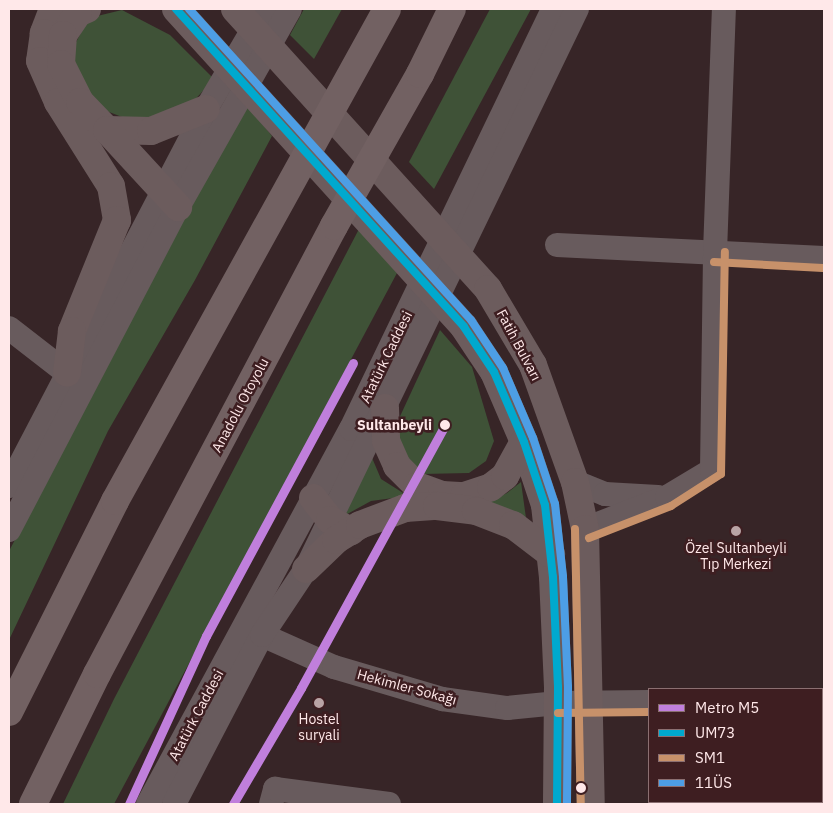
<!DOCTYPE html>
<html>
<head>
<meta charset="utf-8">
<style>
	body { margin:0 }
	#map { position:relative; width:833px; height:813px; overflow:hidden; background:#372527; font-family:"IBM Plex Sans",sans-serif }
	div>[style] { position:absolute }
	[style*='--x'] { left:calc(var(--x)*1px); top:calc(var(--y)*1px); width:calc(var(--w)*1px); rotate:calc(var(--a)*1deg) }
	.green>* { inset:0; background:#3f5237 }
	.minor>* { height:24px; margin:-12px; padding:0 12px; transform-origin:12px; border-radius:12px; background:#685b5d }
	.major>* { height:28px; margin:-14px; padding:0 14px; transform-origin:14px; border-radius:14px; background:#6c5c5d }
	.highway>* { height:28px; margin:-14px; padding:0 14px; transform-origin:14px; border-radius:14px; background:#726162 }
	.bus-1>* { height:8px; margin:-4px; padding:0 4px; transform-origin:4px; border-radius:4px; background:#00a9ce }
	.bus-2>* { height:8px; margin:-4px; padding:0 4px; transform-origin:4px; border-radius:4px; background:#c7916a }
	.bus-3>* { height:8px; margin:-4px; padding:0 4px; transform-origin:4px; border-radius:4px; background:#4d9ee5 }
	.metro-1>* { height:9px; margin:-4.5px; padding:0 4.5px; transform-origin:4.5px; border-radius:4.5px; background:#c07fdc }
	.dots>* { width:14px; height:14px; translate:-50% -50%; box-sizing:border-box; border:2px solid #3e1e21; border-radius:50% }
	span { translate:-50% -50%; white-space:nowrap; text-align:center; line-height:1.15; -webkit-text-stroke:5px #3e1e21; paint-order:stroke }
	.street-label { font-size:14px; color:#ffe8e9 }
	.stop-label { font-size:14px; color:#ffe8e9; font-weight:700 }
	.right { translate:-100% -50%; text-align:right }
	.poi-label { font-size:14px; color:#ffe8e9 }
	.frame { position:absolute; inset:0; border:10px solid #ffe8e9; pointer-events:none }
	.legend { position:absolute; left:648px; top:688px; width:175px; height:115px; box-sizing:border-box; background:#3e1e21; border:1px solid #8b6f71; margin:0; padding:6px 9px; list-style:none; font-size:15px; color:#ffe8e9 }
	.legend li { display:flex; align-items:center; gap:10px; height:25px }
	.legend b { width:25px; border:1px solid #8b6f71 }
</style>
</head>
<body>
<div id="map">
	<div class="green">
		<div style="clip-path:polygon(304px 9px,342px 9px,314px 59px,290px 35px)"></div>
		<div style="clip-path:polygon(490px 9px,531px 9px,434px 189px,409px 162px)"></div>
		<div style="clip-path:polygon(122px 10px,170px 35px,214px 79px,189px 106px,156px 117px,122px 117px,104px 110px,86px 94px,73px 69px,75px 44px,89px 18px)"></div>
		<div style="clip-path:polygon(247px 105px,272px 136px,195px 280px,108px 431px,9px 640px,9px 551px,85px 408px,158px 262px)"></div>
		<div style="clip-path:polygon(359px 229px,397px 273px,114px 804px,63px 804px,114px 699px)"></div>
		<div style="clip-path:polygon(440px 330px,472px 367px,494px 441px,486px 461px,469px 473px,422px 474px,399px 449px,396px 425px)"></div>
		<div style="clip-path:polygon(370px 453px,381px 479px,408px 496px,371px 501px,340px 518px)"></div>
		<div style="clip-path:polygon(521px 482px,526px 518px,489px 502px,507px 493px)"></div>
	</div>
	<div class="minor">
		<div style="--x:557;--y:245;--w:267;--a:2.8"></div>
		<div style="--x:9;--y:328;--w:73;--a:37.8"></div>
		<div style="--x:575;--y:482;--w:32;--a:22"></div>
		<div style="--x:605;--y:494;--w:53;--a:3.2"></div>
		<div style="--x:9;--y:486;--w:425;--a:-62.4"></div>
		<div style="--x:206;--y:109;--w:116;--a:-59.5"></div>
		<div style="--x:585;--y:529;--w:88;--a:-21.3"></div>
		<div style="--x:667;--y:497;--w:52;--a:-31"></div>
		<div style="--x:712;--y:470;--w:218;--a:-89.2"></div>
		<div style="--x:715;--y:252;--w:243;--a:-87.9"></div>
		<div style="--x:9;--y:530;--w:365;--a:-62.4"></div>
		<div style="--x:178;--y:207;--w:227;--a:-60.5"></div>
		<div style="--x:262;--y:635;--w:79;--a:24"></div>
		<div style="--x:334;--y:667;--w:113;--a:16.5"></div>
		<div style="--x:442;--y:699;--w:66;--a:7.9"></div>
		<div style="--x:507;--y:708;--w:51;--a:-5.6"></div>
		<div style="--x:558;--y:703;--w:91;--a:-0.6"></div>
		<div style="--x:822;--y:701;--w:2;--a:0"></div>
		<div style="--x:148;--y:804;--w:426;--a:-61.6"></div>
		<div style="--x:351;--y:429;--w:466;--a:-64.3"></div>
		<div style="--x:174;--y:804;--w:191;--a:-62.5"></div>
		<div style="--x:262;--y:635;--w:79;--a:-56.3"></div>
		<div style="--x:306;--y:569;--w:622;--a:-64.18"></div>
		<div style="--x:271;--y:804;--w:16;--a:-75"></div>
		<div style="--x:275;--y:789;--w:115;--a:7.5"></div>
		<div style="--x:696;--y:804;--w:2;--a:-90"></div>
	</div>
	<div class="major">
		<div style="--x:53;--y:9;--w:26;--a:111"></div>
		<div style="--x:44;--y:33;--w:28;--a:98"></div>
		<div style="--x:40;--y:61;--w:45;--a:66.3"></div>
		<div style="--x:58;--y:102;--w:99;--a:57.8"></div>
		<div style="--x:111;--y:186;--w:35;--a:80"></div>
		<div style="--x:117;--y:220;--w:120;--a:112.1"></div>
		<div style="--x:72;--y:331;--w:42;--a:96.8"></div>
		<div style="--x:87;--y:9;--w:10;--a:156"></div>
		<div style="--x:78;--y:13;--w:27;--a:124"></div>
		<div style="--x:63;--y:35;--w:29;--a:94"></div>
		<div style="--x:61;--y:64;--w:42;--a:63.4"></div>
		<div style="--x:80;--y:102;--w:39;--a:46"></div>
		<div style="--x:107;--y:130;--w:44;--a:1.3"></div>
		<div style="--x:151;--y:131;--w:59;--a:-21.8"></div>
		<div style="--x:176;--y:9;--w:429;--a:47.8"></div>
		<div style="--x:464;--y:327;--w:54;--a:56.3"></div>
		<div style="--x:494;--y:372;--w:76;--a:66.8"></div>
		<div style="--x:524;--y:442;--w:66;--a:71.6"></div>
		<div style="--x:545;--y:505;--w:72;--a:83.7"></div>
		<div style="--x:553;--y:577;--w:110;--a:87.4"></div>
		<div style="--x:558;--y:687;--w:117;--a:90.5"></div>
		<div style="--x:235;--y:9;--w:377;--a:47.9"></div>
		<div style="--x:488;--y:289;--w:88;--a:59.4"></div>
		<div style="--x:533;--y:365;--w:124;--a:70.3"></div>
		<div style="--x:575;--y:482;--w:48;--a:78"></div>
		<div style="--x:585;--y:529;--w:275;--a:88.8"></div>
		<div style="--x:107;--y:130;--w:105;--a:47.3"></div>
		<div style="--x:385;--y:408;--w:33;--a:88"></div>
		<div style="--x:386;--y:441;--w:27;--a:66"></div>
		<div style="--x:397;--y:466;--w:28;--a:45"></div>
		<div style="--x:417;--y:486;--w:27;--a:20"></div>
		<div style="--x:442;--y:495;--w:22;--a:3"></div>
		<div style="--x:464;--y:496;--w:28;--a:-18"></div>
		<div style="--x:491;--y:487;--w:18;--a:-38"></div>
		<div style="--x:505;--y:476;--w:39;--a:-61"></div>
		<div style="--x:313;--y:498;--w:28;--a:52"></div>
		<div style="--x:330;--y:520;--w:24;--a:28"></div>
		<div style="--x:306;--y:569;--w:42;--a:-44"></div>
		<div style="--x:336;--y:540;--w:28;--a:-32"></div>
		<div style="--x:360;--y:525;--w:48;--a:-20.7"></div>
		<div style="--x:405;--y:508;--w:32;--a:-4"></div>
		<div style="--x:437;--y:506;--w:39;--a:7"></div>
		<div style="--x:476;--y:511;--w:40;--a:21"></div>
		<div style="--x:513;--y:525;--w:48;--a:37.3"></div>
	</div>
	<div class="highway">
		<div style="--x:9;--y:712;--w:236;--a:-63.3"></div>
		<div style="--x:115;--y:501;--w:562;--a:-61.06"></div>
		<div style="--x:33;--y:804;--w:145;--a:-63.8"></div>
		<div style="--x:97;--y:674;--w:507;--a:-62.12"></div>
		<div style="--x:334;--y:226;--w:175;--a:-60.5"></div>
		<div style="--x:420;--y:74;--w:72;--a:-63.8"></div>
	</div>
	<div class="bus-1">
		<div style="--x:176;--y:9;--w:429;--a:47.8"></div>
		<div style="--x:464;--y:327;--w:54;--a:56.3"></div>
		<div style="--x:494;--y:372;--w:76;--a:66.8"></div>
		<div style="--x:524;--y:442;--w:66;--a:71.6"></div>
		<div style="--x:545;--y:505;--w:72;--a:83.7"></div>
		<div style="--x:553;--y:577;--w:110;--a:87.4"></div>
		<div style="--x:558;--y:687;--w:117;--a:90.5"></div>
	</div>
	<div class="bus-2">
		<div style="--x:714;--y:262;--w:109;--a:3.2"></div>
		<div style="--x:575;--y:529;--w:275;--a:88.8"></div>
		<div style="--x:589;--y:538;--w:88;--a:-21.3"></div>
		<div style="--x:671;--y:506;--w:59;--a:-32.6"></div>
		<div style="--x:721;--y:474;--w:222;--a:-89"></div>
		<div style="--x:558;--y:713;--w:91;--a:-0.6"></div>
	</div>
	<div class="bus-3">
		<div style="--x:189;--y:9;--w:420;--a:47.8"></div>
		<div style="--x:471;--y:320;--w:58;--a:56.3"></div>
		<div style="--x:503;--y:368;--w:76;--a:66.8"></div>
		<div style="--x:533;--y:438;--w:70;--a:71.6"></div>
		<div style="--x:555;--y:504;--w:73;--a:83.7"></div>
		<div style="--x:563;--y:577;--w:110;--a:87.4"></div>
		<div style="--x:568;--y:687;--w:117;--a:90.5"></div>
	</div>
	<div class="metro-1">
		<div style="--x:129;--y:804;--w:185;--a:-65.4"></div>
		<div style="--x:206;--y:636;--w:310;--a:-61.7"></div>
		<div style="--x:233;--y:804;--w:134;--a:-59.6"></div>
		<div style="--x:301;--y:688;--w:300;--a:-61.3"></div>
	</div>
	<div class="dots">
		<div style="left:445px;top:425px;background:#ffe8e9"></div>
		<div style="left:736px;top:531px;background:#b9a4a5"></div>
		<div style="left:319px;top:703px;background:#b9a4a5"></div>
		<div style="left:581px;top:788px;background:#ffe8e9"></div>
	</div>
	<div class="street-label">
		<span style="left:519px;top:345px;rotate:62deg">Fatih Bulvarı</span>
		<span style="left:386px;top:357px;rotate:-64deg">Atatürk Caddesi</span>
		<span style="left:240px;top:405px;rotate:-62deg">Anadolu Otoyolu</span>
		<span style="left:407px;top:687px;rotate:15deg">Hekimler Sokağı</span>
		<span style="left:196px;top:715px;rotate:-62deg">Atatürk Caddesi</span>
	</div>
	<div class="stop-label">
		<span class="right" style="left:432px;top:425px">Sultanbeyli</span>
	</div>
	<div class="poi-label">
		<span style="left:736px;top:556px">Özel Sultanbeyli<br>Tıp Merkezi</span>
		<span style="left:319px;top:727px">Hostel<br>suryali</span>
	</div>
	<div class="frame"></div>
	<ul class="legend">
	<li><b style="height:6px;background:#c07fdc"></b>Metro M5</li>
	<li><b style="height:6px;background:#00a9ce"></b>UM73</li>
	<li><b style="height:6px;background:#c7916a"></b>SM1</li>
	<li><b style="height:6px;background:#4d9ee5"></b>11ÜS</li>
	</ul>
</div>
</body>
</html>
